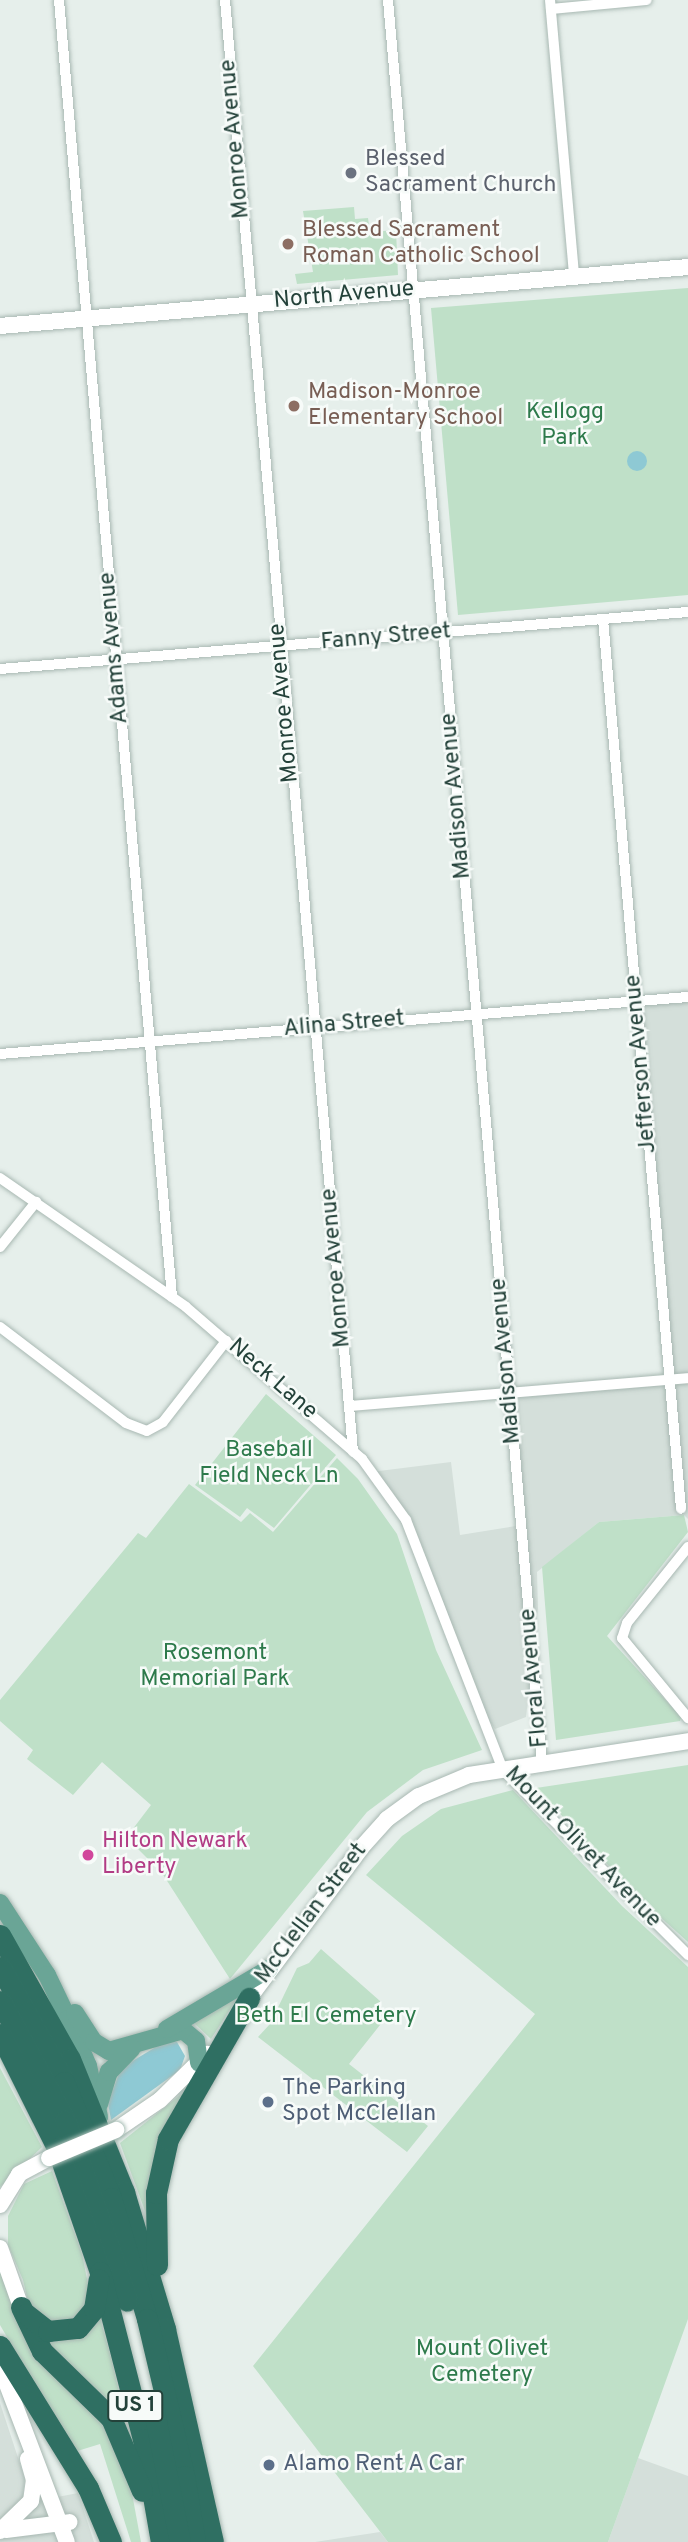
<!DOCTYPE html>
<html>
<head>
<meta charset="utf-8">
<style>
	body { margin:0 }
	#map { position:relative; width:688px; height:2542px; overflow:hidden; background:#e6efeb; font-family:Overpass,sans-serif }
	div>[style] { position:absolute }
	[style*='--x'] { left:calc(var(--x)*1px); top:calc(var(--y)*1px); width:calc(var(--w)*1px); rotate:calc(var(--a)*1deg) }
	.built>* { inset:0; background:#d4dfda }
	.green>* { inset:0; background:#bfe0c8 }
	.water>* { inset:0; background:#8ec9d4 }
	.round { border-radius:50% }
	.roads { filter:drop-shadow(0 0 2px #a8b8b2) drop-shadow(0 0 2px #a8b8b2) }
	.street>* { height:10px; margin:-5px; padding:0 5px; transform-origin:5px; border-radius:5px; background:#fff }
	.secondary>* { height:16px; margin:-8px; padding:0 8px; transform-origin:8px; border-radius:8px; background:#fff }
	.primary>* { height:18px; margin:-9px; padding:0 9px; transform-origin:9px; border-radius:9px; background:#6aa596 }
	.highway>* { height:21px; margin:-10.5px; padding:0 10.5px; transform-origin:10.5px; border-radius:10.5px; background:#2f6f62 }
	.bridges { filter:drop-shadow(0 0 2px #a4bbb3) drop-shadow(0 0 2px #a4bbb3) }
	.secondary-bridge>* { height:16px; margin:-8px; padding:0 8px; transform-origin:8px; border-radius:8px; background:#fff }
	.dots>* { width:19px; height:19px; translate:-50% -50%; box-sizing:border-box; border:4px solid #f7fbf9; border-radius:50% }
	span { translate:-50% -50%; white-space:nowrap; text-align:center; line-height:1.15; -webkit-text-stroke:5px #f7fbf9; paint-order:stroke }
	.shield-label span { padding:2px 5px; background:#f7fbf9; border:2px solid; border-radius:5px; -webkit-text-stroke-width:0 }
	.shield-label { font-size:21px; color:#24423a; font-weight:700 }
	.street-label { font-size:23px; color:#24423a }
	.worship-label { font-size:23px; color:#5b616d }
	.left { translate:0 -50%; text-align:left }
	.education-label { font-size:23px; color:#785e54 }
	.park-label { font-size:23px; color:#2d7a4b }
	.hotel-label { font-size:23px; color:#b23c85 }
	.service-label { font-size:23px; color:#4e5e75 }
</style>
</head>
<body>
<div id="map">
	<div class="built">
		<div style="clip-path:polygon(688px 997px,688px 1519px,684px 1515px,599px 1522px,537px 1572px,538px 1609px,526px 1717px,495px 1729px,466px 1686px,393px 1492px,371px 1472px,451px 1462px,460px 1535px,522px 1525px,511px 1398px,669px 1385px,638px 1002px)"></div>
		<div style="clip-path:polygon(0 2403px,25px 2479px,22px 2504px,78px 2493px,94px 2542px,0 2542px)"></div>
		<div style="clip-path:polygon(638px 2458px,688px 2476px,688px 2542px,608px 2542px)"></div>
		<div style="clip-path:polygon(380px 2532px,388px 2542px,315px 2542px)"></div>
	</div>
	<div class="green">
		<div style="clip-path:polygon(354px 207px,355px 219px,368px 218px,370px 232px,396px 230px,398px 275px,297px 284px,295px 274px,313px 272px,303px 211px)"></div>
		<div style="clip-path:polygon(688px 288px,688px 595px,458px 615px,431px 308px)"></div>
		<div style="clip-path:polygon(266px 1394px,336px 1455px,274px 1528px,247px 1508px,240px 1517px,195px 1485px)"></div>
		<div style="clip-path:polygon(337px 1458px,358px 1479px,397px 1534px,436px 1650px,482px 1750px,423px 1770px,367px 1812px,230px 1979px,162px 1873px,132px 1843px,132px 1830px,151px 1805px,102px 1762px,73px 1795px,27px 1759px,33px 1750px,0 1721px,0 1700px,138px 1533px,146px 1538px,189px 1484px,241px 1522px,250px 1513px,273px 1532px)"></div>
		<div style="clip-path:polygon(684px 1515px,688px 1532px,607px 1636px,681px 1717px,680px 1721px,556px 1740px,542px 1567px,599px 1522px)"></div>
		<div style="clip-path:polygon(688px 1765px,688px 1942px,638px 1897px,536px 1788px)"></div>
		<div style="clip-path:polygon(513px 1790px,622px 1906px,688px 1967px,688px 2319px,608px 2542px,388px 2542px,253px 2366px,535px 2014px,366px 1875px,402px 1836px,441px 1809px)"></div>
		<div style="clip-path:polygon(321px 1949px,380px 2001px,384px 2020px,349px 2064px,428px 2126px,407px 2152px,258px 2037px,270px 2024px,297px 1968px,309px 1963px)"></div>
		<div style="clip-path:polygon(238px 1997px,211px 2039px,193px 2022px)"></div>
		<div style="clip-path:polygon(0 2068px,42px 2147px,0 2187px)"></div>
		<div style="clip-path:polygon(185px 2091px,147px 2216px,120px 2143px)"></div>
		<div style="clip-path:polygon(52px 2171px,82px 2254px,90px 2294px,84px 2312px,68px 2324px,49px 2325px,30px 2310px,23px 2280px,8px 2245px,8px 2216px,24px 2184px)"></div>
		<div style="clip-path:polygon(0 2272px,16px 2316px,96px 2406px,128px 2472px,141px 2542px,131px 2542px,100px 2444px,74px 2452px,0 2325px)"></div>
		<div style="clip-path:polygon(100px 2318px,112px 2361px,127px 2428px,41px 2337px,60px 2341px,80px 2334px)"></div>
	</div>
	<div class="water">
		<div class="round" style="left:627px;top:451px;width:20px;height:20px"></div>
		<div style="clip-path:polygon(164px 2042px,177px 2042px,185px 2056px,180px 2070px,111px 2120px,108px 2103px,121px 2068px)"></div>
	</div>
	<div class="roads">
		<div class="street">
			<div style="--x:59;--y:0;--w:1302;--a:85.02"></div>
			<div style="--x:225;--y:0;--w:1457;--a:84.96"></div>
			<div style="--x:388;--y:0;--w:1772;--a:85.01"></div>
			<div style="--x:550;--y:0;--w:277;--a:85"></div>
			<div style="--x:551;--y:9;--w:96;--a:-5.4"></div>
			<div style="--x:603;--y:619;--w:893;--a:84.99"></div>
			<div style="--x:0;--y:669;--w:690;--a:-4.74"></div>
			<div style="--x:0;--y:1054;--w:690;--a:-4.74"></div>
			<div style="--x:0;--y:1178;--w:226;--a:34.7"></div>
			<div style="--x:186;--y:1307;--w:233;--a:40.8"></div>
			<div style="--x:362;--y:1459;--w:75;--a:54.2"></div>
			<div style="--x:406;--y:1520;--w:268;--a:68.8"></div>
			<div style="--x:503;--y:1770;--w:262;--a:45"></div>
			<div style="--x:0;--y:1247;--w:58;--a:-51.3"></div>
			<div style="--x:0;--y:1327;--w:158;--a:37.3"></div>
			<div style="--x:126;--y:1423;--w:22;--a:21"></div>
			<div style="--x:147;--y:1431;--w:18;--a:-29"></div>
			<div style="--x:163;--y:1422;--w:103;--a:-52.1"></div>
			<div style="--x:349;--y:1406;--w:340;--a:-4.7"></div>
			<div style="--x:688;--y:1547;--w:97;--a:128.8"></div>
			<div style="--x:627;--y:1623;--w:16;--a:108"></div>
			<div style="--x:622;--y:1638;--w:104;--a:50.5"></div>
		</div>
		<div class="secondary">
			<div style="--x:0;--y:326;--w:691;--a:-4.9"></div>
			<div style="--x:244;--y:2005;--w:196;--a:-53.3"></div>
			<div style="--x:361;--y:1848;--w:39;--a:-48"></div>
			<div style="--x:387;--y:1819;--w:39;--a:-36"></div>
			<div style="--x:419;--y:1796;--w:54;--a:-22.8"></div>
			<div style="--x:469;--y:1775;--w:222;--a:-8.8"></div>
			<div style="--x:116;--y:2130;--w:53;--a:-34.3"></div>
			<div style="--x:160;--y:2100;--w:66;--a:-44.4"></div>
			<div style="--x:0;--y:2205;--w:36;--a:-58"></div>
			<div style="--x:19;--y:2174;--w:34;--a:-28"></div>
			<div style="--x:0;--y:2248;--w:63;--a:70.4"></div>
			<div style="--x:0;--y:2366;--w:188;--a:69.2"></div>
			<div style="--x:6;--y:2530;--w:64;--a:-7.1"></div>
			<div style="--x:0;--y:2531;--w:43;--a:-44.1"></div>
			<div style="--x:31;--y:2501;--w:21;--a:-82"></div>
			<div style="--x:34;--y:2480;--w:22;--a:-106"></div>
		</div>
		<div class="primary">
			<div style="--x:0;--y:1903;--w:86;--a:56.9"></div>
			<div style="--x:47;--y:1975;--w:49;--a:64.5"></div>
			<div style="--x:68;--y:2019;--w:51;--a:66.9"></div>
			<div style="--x:88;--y:2066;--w:52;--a:77.8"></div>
			<div style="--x:75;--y:2013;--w:35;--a:57"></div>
			<div style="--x:94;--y:2042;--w:17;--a:31"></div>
			<div style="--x:109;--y:2051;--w:77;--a:-15.8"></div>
			<div style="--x:183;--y:2030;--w:17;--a:40"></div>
			<div style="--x:196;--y:2041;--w:22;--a:82"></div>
			<div style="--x:167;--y:2029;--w:118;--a:-30.5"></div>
			<div style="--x:99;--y:2104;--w:34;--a:-73"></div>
			<div style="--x:109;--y:2072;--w:33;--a:-46"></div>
		</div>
		<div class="highway">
			<div style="--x:0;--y:1935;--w:142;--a:60.6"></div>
			<div style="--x:70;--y:2059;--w:144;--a:67.9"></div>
			<div style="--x:124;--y:2192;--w:143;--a:73.3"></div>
			<div style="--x:165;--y:2329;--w:218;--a:77.3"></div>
			<div style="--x:0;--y:1967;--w:132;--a:60.9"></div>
			<div style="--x:64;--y:2082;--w:125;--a:67.9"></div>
			<div style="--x:111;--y:2198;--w:126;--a:73.4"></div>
			<div style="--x:147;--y:2319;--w:161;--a:76.7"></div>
			<div style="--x:184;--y:2476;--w:67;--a:80.5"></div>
			<div style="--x:0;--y:2001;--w:136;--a:61.6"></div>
			<div style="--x:65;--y:2121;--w:190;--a:71"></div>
			<div style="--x:0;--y:2034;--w:127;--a:63.4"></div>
			<div style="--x:57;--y:2148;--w:131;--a:70.9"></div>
			<div style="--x:100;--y:2272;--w:172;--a:75.6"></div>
			<div style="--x:143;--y:2439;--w:105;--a:80.1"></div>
			<div style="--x:157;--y:2265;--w:72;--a:-90.8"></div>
			<div style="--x:156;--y:2193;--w:55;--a:-77.5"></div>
			<div style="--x:168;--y:2139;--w:163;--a:-60.1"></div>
			<div style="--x:21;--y:2307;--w:49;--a:64.5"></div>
			<div style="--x:42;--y:2351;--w:96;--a:44.2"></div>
			<div style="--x:111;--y:2418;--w:79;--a:67"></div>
			<div style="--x:26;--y:2314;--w:28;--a:38"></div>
			<div style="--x:48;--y:2331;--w:30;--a:-6"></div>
			<div style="--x:78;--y:2328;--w:25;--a:-50"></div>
			<div style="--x:94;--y:2309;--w:30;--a:-81"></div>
			<div style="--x:0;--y:2346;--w:167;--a:58.2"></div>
			<div style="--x:88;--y:2488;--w:59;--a:66.9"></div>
			<div style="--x:153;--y:2406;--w:139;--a:78.8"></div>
		</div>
	</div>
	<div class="bridges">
		<div class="secondary-bridge">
			<div style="--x:49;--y:2158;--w:73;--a:-22.7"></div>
		</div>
	</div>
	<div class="dots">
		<div style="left:351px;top:173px;background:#6b7280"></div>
		<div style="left:288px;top:244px;background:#8d6e63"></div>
		<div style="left:294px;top:406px;background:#8d6e63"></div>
		<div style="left:88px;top:1855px;background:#d1479c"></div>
		<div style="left:268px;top:2102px;background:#5c6f8a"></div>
		<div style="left:269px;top:2465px;background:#5c6f8a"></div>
	</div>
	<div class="shield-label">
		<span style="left:135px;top:2406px">US 1</span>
	</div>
	<div class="street-label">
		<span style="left:236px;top:139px;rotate:-95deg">Monroe Avenue</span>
		<span style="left:344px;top:296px;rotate:-5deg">North Avenue</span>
		<span style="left:386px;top:638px;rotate:-5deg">Fanny Street</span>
		<span style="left:115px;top:648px;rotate:-95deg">Adams Avenue</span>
		<span style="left:285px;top:703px;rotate:-95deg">Monroe Avenue</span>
		<span style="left:457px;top:796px;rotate:-95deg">Madison Avenue</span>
		<span style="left:344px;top:1025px;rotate:-5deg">Alina Street</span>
		<span style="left:642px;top:1064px;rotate:-95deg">Jefferson Avenue</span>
		<span style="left:337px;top:1268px;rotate:-95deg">Monroe Avenue</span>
		<span style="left:507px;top:1361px;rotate:-95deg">Madison Avenue</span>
		<span style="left:272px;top:1380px;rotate:41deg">Neck Lane</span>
		<span style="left:535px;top:1678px;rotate:-95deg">Floral Avenue</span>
		<span style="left:582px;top:1848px;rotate:46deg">Mount Olivet Avenue</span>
		<span style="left:312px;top:1914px;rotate:-53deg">McClellan Street</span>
	</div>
	<div class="worship-label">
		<span class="left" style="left:365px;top:173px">Blessed<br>Sacrament Church</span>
	</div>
	<div class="education-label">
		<span class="left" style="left:302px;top:244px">Blessed Sacrament<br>Roman Catholic School</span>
		<span class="left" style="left:308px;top:406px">Madison-Monroe<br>Elementary School</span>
	</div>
	<div class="park-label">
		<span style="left:565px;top:426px">Kellogg<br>Park</span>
		<span style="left:269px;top:1464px">Baseball<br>Field Neck Ln</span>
		<span style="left:215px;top:1667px">Rosemont<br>Memorial Park</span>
		<span style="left:326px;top:2017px">Beth El Cemetery</span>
		<span style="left:482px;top:2363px">Mount Olivet<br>Cemetery</span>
	</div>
	<div class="hotel-label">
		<span class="left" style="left:102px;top:1855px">Hilton Newark<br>Liberty</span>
	</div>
	<div class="service-label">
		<span class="left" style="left:282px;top:2102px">The Parking<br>Spot McClellan</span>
		<span class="left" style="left:283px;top:2465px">Alamo Rent A Car</span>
	</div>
</div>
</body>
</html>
